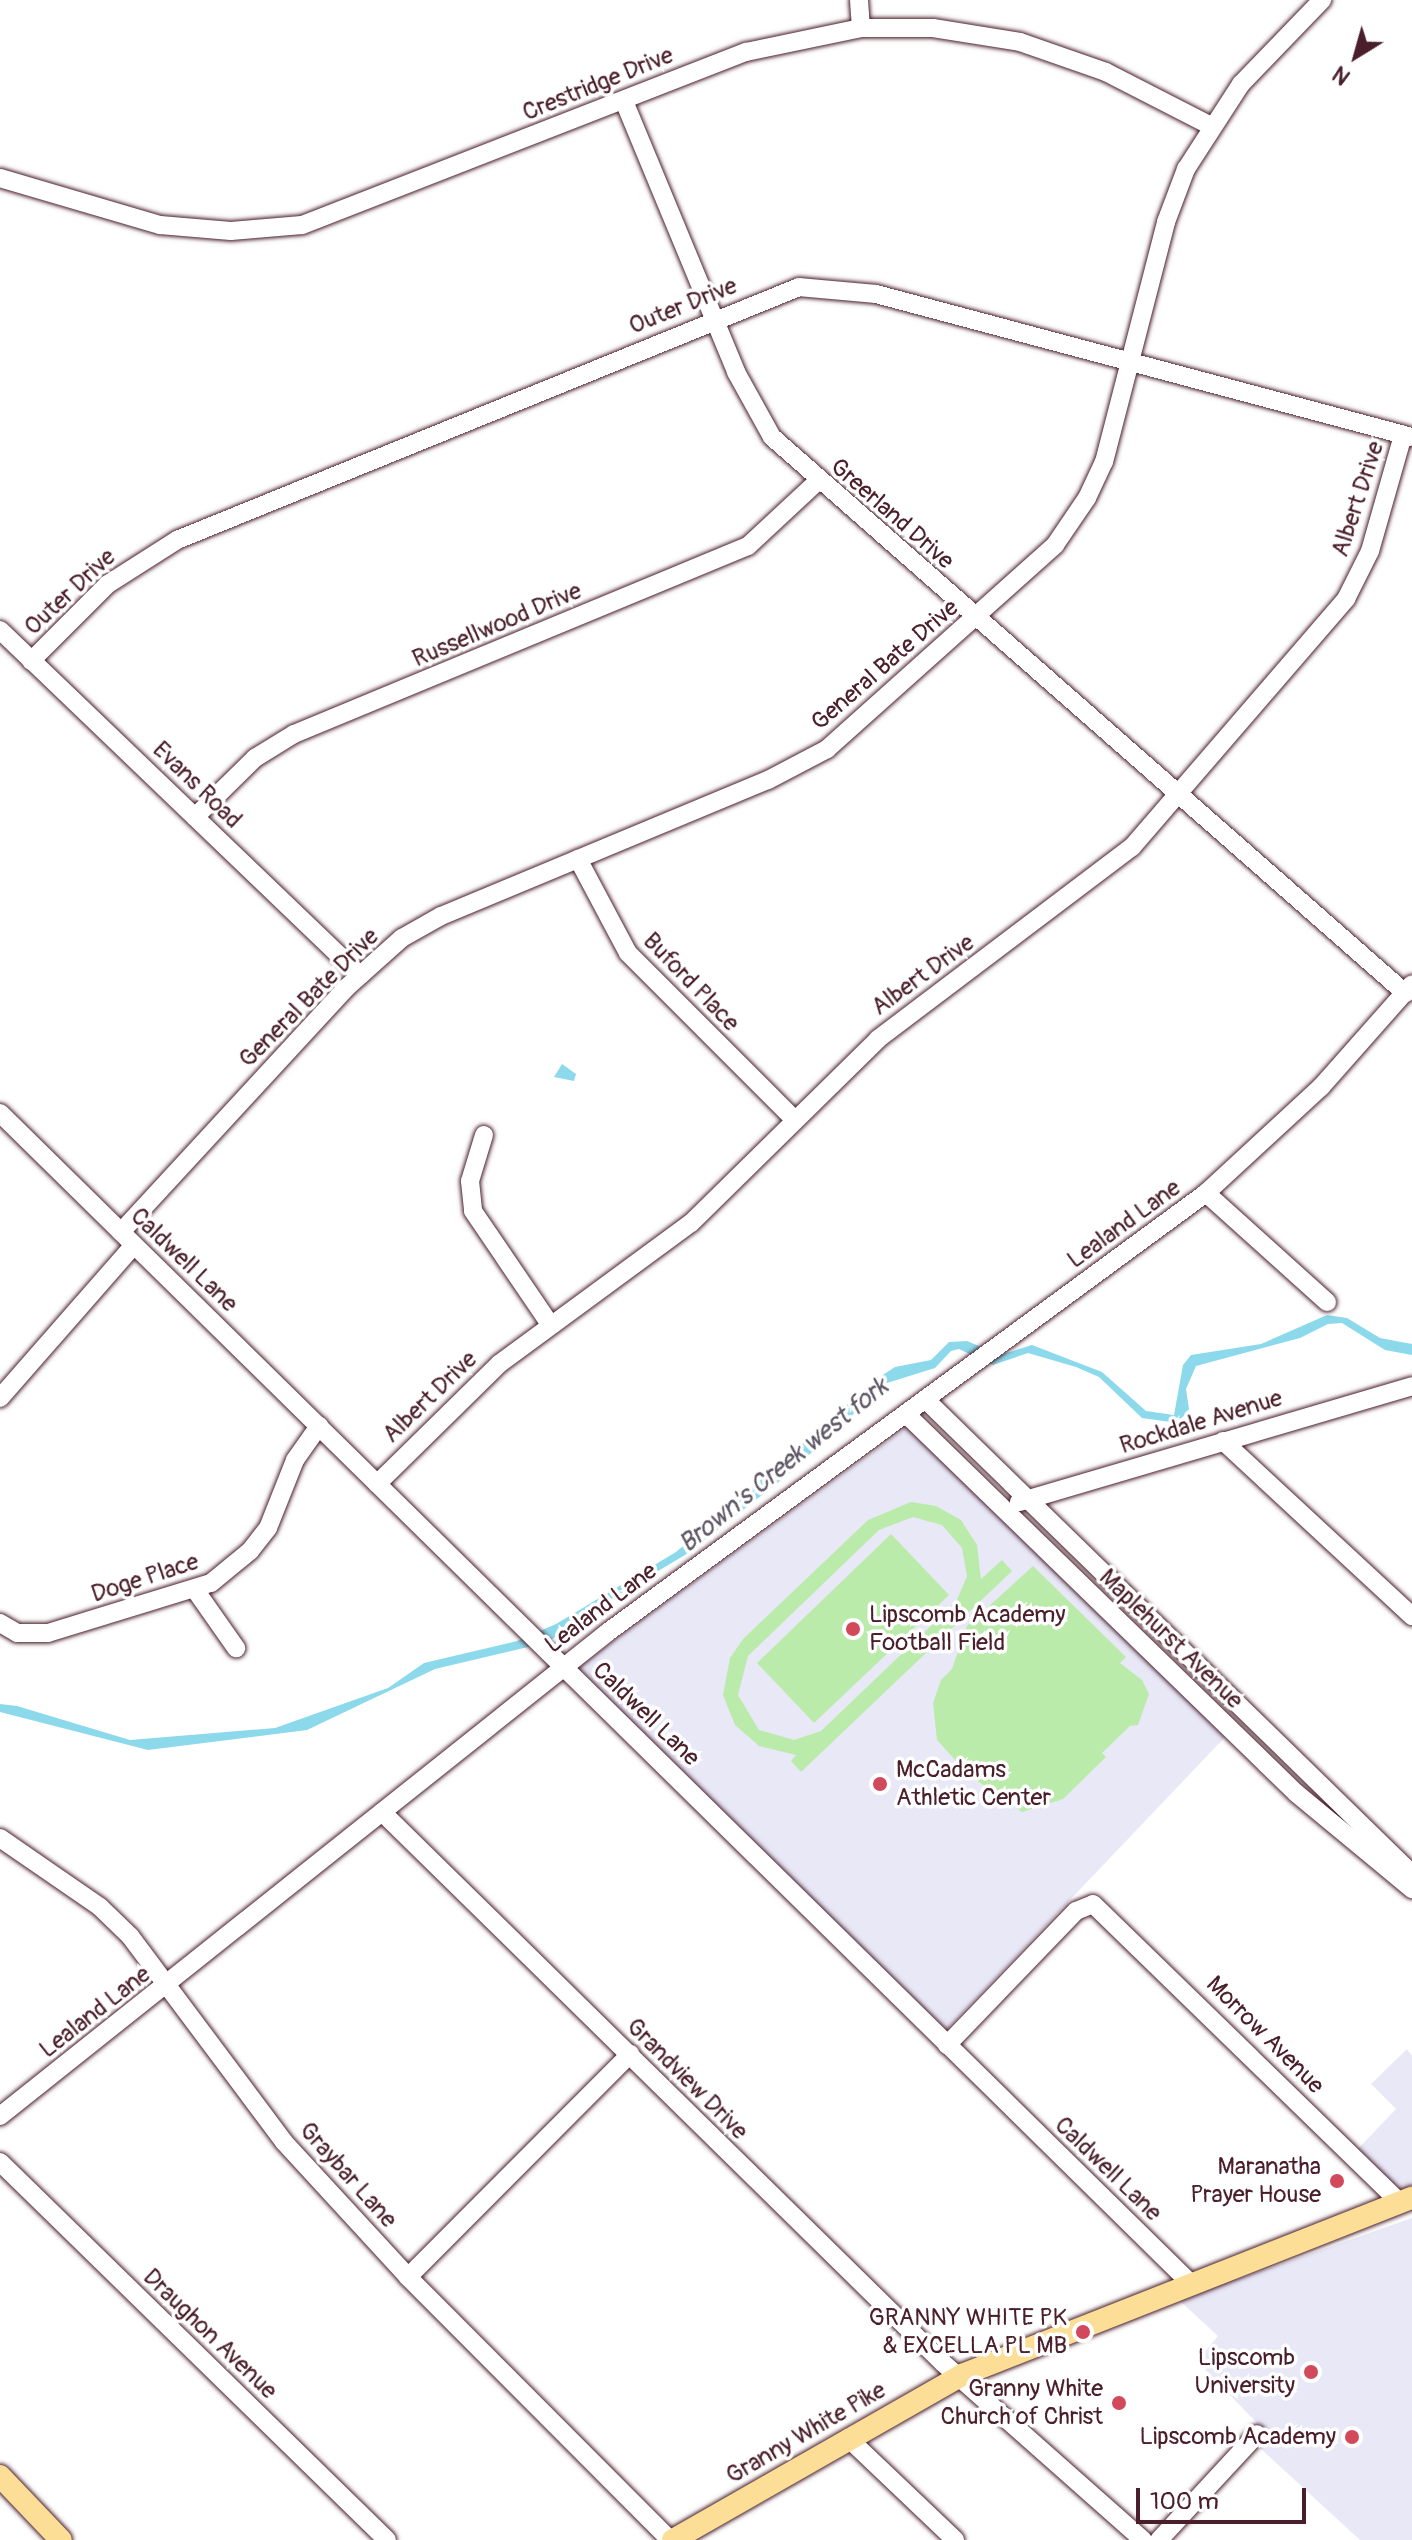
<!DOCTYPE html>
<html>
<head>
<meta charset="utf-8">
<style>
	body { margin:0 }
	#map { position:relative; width:1412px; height:2540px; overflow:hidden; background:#fff; font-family:Pangolin,sans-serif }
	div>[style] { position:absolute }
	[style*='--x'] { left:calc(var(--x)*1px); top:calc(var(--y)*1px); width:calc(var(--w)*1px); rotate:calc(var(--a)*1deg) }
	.built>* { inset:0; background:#e8e8f7 }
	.green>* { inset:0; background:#bbebaa }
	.water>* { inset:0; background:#8cd9eb }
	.roads { filter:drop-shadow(0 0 2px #4a1f2b) drop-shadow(0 0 2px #4a1f2b) }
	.minor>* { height:18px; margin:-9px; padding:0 9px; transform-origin:9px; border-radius:9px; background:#fff }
	.major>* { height:22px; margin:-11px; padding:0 11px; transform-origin:11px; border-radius:11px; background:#fcde96 }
	.dots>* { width:22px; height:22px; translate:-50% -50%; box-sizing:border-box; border:4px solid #fff; border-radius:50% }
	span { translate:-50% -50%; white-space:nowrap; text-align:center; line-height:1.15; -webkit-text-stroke:7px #fff; paint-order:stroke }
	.street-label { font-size:24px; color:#4a1f2b }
	.poi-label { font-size:24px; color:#4a1f2b }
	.left { translate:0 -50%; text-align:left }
	.right { translate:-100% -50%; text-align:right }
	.water-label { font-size:26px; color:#5e5765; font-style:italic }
	.north { position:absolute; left:1316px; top:16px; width:80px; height:80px; -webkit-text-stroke:6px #fff; paint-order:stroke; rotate:217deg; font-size:22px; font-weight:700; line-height:32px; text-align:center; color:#4a1f2b }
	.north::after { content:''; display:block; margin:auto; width:28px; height:36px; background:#4a1f2b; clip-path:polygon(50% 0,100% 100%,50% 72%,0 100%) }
	.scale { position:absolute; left:1136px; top:2488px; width:170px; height:36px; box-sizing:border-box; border:4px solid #4a1f2b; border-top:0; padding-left:10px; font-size:24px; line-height:28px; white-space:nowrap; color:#4a1f2b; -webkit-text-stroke:6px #fff; paint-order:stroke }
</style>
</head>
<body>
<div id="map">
	<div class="built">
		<div style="clip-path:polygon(909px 1426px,1227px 1735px,945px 2031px,574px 1670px)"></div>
		<div style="clip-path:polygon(1407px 2049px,1412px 2056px,1412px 2189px,1401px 2194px,1354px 2153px,1396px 2109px,1371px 2084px)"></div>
		<div style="clip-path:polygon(1412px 2218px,1412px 2540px,1360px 2540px,1248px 2437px,1257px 2423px,1197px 2361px,1218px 2336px,1179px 2300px)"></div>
	</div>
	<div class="green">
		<div style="clip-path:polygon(evenodd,911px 1502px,936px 1506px,961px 1520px,977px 1545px,981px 1579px,1002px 1560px,1012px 1571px,801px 1772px,791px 1761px,796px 1755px,759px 1746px,735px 1725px,723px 1695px,730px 1658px,743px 1639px,868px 1520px,911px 1502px,913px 1517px,942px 1525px,962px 1548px,967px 1576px,956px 1602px,821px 1731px,794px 1740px,759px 1730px,738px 1695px,748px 1656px,879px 1530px,913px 1517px)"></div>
		<div style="clip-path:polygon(891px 1534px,949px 1595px,814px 1723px,757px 1663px)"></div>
		<div style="clip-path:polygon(1033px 1566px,1126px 1657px,1120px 1663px,1142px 1680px,1149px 1694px,1138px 1725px,1130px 1726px,1102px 1753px,1106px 1757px,1063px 1799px,1022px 1812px,969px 1775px,937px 1740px,933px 1703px,941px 1680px,952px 1669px,967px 1626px)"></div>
	</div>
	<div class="water">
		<div style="clip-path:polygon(562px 1064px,576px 1074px,574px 1081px,554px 1077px)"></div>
		<div style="clip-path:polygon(1327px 1315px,1347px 1318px,1380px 1338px,1412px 1344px,1412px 1355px,1385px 1350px,1342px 1323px,1328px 1324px,1300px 1338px,1196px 1366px,1186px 1389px,1189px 1409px,1178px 1423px,1142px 1418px,1099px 1377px,1076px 1367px,1028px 1353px,993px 1365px,959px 1349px,951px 1351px,935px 1368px,887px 1383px,785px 1477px,685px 1555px,574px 1621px,549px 1642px,435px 1669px,307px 1730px,148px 1750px,0 1712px,0 1704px,17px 1706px,130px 1740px,275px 1728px,388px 1688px,424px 1663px,517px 1641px,556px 1624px,676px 1552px,878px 1378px,895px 1367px,931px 1360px,949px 1342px,967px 1341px,1000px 1355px,1032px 1345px,1102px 1372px,1146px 1411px,1174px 1415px,1183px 1365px,1191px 1355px,1261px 1344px)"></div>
	</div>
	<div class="roads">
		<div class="minor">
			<div style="--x:859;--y:0;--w:28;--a:86"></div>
			<div style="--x:624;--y:101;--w:293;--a:67.5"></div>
			<div style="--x:736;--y:372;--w:74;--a:61"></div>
			<div style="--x:772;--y:437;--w:843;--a:41.29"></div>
			<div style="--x:0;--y:178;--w:167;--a:16.4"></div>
			<div style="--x:160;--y:225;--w:71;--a:4.8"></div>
			<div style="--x:231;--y:231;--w:71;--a:-4.8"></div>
			<div style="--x:302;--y:225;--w:477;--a:-21.3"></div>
			<div style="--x:746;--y:52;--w:117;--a:-11.8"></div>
			<div style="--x:861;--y:28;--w:72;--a:0"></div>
			<div style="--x:933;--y:28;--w:88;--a:9.1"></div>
			<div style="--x:1020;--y:42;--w:91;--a:19.2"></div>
			<div style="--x:1106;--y:72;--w:118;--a:27.2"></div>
			<div style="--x:0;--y:630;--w:499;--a:43.8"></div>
			<div style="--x:31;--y:661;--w:109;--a:-45"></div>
			<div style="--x:108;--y:584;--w:82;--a:-32.5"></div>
			<div style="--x:177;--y:540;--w:671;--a:-22.13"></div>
			<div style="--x:799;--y:287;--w:77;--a:5.2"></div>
			<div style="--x:876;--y:294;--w:555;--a:14.94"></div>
			<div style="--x:195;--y:817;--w:84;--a:-44.5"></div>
			<div style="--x:255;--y:758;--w:46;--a:-31.6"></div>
			<div style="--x:294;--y:734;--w:491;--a:-22.5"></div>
			<div style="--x:748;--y:546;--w:96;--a:-42.9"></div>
			<div style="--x:578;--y:859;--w:106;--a:62"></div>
			<div style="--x:628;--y:953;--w:235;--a:45"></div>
			<div style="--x:0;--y:1113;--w:1669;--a:44.51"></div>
			<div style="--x:484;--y:1135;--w:48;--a:106.9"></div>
			<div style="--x:470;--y:1181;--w:30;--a:84"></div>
			<div style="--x:473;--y:1211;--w:135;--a:55.8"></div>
			<div style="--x:1206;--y:1193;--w:163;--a:42"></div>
			<div style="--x:121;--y:1232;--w:332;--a:-47.3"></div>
			<div style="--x:346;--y:988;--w:75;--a:-41.8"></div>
			<div style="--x:402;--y:938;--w:45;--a:-29.4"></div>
			<div style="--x:441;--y:916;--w:354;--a:-22.6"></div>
			<div style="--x:768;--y:780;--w:67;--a:-27.7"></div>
			<div style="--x:827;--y:749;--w:306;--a:-41.8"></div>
			<div style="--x:1055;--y:545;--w:57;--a:-55.8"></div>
			<div style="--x:1087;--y:498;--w:40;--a:-65"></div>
			<div style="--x:1104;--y:462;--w:248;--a:-75.5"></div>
			<div style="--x:1166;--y:222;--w:57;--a:-69.3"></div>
			<div style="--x:1186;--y:169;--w:101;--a:-57.1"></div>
			<div style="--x:1241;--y:84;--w:117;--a:-46"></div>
			<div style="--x:0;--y:1398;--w:203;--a:-48.8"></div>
			<div style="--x:926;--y:1400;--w:679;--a:44.28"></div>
			<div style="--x:906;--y:1414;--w:544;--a:44.18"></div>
			<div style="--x:1296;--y:1793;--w:151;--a:39.6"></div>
			<div style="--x:1223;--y:1441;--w:258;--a:42.8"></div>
			<div style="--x:377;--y:1484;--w:171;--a:-44.5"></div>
			<div style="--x:499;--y:1364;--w:238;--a:-36.3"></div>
			<div style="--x:691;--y:1223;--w:262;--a:-44.5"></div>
			<div style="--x:878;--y:1039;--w:318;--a:-37.1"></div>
			<div style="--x:1132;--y:847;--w:328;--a:-49.2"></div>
			<div style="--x:1346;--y:599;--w:54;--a:-63.4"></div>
			<div style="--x:1370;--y:551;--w:121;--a:-74.1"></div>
			<div style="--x:1019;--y:1502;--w:410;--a:-16.4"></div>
			<div style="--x:196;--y:1591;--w:70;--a:54.9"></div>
			<div style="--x:0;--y:1623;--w:20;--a:30"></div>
			<div style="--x:17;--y:1633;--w:31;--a:0"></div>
			<div style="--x:48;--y:1633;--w:170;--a:-17.1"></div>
			<div style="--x:211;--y:1583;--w:50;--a:-39.4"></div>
			<div style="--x:250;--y:1551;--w:29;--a:-52"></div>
			<div style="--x:268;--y:1528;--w:73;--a:-68.3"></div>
			<div style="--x:295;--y:1460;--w:42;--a:-54.8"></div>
			<div style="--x:382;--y:1812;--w:786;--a:44.48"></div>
			<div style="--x:943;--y:2363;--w:267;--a:41.5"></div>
			<div style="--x:0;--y:1838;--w:121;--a:34.6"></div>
			<div style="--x:100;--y:1907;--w:42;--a:44"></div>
			<div style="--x:130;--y:1936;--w:257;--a:53.2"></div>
			<div style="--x:284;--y:2142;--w:183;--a:47.4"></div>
			<div style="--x:408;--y:2277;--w:371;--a:45.1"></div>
			<div style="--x:947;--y:2045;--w:186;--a:-46.1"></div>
			<div style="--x:1076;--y:1911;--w:18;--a:-22"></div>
			<div style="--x:1093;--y:1904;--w:429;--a:44.2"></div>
			<div style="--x:0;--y:2116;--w:777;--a:-38.52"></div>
			<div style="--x:608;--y:1632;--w:742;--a:-36.28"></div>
			<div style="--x:1206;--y:1193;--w:156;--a:-42.7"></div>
			<div style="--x:1321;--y:1087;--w:137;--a:-48.5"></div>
			<div style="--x:0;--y:2162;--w:541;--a:44.33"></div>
			<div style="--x:408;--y:2277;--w:315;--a:-45.1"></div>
			<div style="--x:848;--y:2438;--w:148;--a:43.6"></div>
			<div style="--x:1159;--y:2540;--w:144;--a:-47.2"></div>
		</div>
		<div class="major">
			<div style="--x:0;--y:2476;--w:88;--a:46.4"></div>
			<div style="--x:673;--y:2540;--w:333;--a:-29.7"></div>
			<div style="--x:962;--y:2375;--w:484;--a:-21.5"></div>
		</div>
	</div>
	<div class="dots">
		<div style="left:853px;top:1629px;background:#d1495b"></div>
		<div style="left:880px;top:1784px;background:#d1495b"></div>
		<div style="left:1337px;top:2181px;background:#d1495b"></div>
		<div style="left:1083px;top:2332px;background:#d1495b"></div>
		<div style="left:1311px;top:2372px;background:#d1495b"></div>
		<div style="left:1119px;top:2403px;background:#d1495b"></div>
		<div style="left:1352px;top:2437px;background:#d1495b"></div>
	</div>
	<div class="street-label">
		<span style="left:598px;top:84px;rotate:-22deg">Crestridge Drive</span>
		<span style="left:683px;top:306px;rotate:-22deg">Outer Drive</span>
		<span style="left:1358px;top:499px;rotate:-72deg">Albert Drive</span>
		<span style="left:892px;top:514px;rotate:41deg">Greerland Drive</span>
		<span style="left:70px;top:592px;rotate:-43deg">Outer Drive</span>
		<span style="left:497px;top:625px;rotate:-23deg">Russellwood Drive</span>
		<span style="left:885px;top:665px;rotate:-41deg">General Bate Drive</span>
		<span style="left:197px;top:785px;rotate:44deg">Evans Road</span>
		<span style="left:923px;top:975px;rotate:-36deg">Albert Drive</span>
		<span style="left:691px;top:982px;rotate:46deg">Buford Place</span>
		<span style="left:309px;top:998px;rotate:-45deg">General Bate Drive</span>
		<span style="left:1124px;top:1224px;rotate:-36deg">Lealand Lane</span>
		<span style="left:184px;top:1260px;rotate:44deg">Caldwell Lane</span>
		<span style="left:430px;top:1397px;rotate:-44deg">Albert Drive</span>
		<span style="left:1201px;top:1422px;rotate:-17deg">Rockdale Avenue</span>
		<span style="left:145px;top:1578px;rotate:-18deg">Doge Place</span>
		<span style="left:601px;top:1608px;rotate:-37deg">Lealand Lane</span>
		<span style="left:1171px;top:1639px;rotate:44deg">Maplehurst Avenue</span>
		<span style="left:646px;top:1714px;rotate:44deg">Caldwell Lane</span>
		<span style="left:95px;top:2012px;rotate:-38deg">Lealand Lane</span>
		<span style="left:1265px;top:2035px;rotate:45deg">Morrow Avenue</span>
		<span style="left:687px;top:2079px;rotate:45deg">Grandview Drive</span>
		<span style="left:1108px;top:2169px;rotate:44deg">Caldwell Lane</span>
		<span style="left:348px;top:2175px;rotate:48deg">Graybar Lane</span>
		<span style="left:210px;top:2334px;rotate:44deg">Draughon Avenue</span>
		<span style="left:806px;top:2433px;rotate:-30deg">Granny White Pike</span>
	</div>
	<div class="poi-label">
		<span class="left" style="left:869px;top:1629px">Lipscomb Academy<br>Football Field</span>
		<span class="left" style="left:896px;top:1784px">McCadams<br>Athletic Center</span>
		<span class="right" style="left:1321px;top:2181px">Maranatha<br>Prayer House</span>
		<span class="right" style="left:1067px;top:2332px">GRANNY WHITE PK<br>&amp; EXCELLA PL MB</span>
		<span class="right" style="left:1295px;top:2372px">Lipscomb<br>University</span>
		<span class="right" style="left:1103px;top:2403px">Granny White<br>Church of Christ</span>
		<span class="right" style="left:1336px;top:2437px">Lipscomb Academy</span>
	</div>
	<div class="water-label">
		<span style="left:784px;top:1466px;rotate:-39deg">Brown's Creek west fork</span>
	</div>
	<div class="north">N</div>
	<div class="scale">100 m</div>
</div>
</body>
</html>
